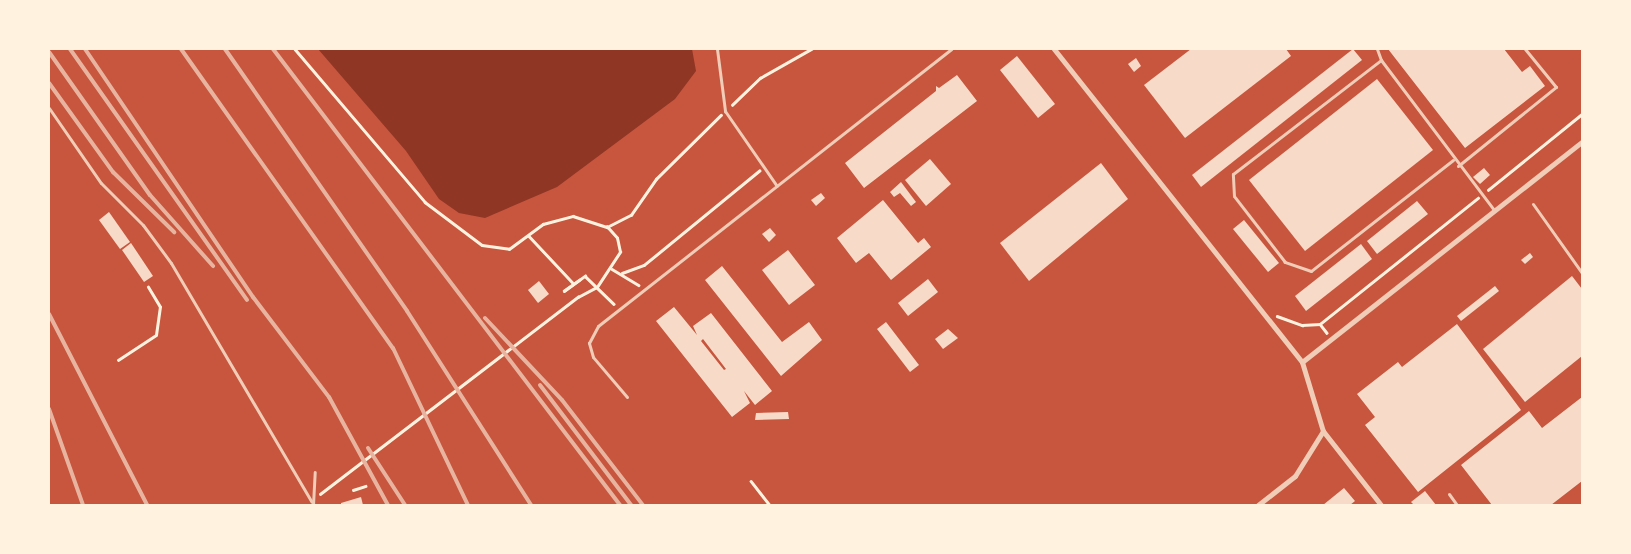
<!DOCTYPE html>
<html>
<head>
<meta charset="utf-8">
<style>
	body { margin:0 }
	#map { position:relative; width:1631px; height:554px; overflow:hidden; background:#c8553d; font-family:Overpass,sans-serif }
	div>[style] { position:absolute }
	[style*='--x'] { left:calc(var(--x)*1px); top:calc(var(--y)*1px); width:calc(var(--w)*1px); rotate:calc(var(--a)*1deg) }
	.water>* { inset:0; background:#8f3625 }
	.building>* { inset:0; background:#f7dbc8 }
	.path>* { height:2.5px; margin:-1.25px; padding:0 1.25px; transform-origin:1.25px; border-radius:1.25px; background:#fff3e0 }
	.service>* { height:3px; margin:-1.5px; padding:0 1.5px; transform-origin:1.5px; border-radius:1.5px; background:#f1ccb7 }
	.minor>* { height:5px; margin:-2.5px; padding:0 2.5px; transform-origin:2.5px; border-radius:2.5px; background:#f1ccb7 }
	.rail>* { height:4px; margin:-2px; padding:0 2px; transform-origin:2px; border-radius:2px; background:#e9b49f }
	span { translate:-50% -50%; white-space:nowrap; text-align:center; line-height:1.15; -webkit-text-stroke:4px #fff3e0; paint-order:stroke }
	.frame { position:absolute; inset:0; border:50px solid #fff3e0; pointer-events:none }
</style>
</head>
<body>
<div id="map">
	<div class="water">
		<div style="clip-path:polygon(318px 49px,692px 49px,696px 71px,675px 99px,557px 187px,485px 218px,459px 213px,439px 199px,406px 151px)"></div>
	</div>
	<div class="building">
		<div style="clip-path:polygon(1191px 49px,1286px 49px,1291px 56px,1185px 138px,1144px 85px)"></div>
		<div style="clip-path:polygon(1353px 49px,1362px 60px,1201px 187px,1192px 175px)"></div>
		<div style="clip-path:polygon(1388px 49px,1504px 49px,1522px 72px,1530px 66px,1545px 86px,1465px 148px)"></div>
		<div style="clip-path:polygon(1017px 56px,1055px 104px,1038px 118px,1000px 70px)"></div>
		<div style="clip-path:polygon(1136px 58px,1141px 66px,1134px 72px,1128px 64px)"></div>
		<div style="clip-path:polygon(957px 75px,977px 101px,864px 188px,845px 163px,936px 91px,936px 86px,939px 88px)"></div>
		<div style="clip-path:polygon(1377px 79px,1433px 150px,1305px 251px,1249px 180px)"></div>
		<div style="clip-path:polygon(930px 159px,951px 184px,926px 206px,905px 180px)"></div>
		<div style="clip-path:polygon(1101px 163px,1128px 199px,1029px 281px,1000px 243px)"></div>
		<div style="clip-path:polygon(1484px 168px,1490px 175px,1480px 184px,1473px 177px)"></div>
		<div style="clip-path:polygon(901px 182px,916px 202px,911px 206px,900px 193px,894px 197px,890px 192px)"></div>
		<div style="clip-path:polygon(821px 193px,825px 198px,816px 206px,811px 200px)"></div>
		<div style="clip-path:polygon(883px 200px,918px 243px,924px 238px,931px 247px,891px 280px,869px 253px,856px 263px,837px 238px)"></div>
		<div style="clip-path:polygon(1417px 201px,1428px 214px,1377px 254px,1367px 241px)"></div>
		<div style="clip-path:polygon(109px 212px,130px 242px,120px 249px,99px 220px)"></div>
		<div style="clip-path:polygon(1244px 220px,1279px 263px,1268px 272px,1233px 229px)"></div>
		<div style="clip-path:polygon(770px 228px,776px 235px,769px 242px,762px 234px)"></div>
		<div style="clip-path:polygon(131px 243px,153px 276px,144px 282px,122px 250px)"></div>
		<div style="clip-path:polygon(1361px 244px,1372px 259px,1306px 311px,1295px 296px)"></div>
		<div style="clip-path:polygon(788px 250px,815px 285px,789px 305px,762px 270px)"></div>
		<div style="clip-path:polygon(1530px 253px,1533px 257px,1525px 264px,1521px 260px)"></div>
		<div style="clip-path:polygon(722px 266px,782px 342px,809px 322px,822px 340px,781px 376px,705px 280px)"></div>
		<div style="clip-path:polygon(1572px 276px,1582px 289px,1582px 356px,1525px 402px,1483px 349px)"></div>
		<div style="clip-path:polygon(928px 279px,938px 292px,908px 316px,898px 303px)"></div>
		<div style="clip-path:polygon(539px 281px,549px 294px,538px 303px,528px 290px)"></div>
		<div style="clip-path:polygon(1495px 286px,1499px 291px,1461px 321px,1457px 316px)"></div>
		<div style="clip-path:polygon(evenodd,674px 307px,697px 335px,693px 326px,711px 313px,772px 391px,755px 405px,744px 391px,750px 403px,732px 417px,656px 321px,674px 307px,703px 339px,726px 369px,724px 370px,701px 341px,703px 339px)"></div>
		<div style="clip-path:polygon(886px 322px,919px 365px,910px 372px,877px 329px)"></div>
		<div style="clip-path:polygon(1457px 324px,1521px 410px,1418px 492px,1365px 425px,1375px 417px,1357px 394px,1398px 362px,1402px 367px)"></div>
		<div style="clip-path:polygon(948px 329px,958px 338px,943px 349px,935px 339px)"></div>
		<div style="clip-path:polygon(1582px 397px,1582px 481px,1551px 505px,1492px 505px,1461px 465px,1529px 411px,1542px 428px)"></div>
		<div style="clip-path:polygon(788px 412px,789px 419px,755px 420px,756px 413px)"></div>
		<div style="clip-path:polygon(1344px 488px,1355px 501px,1350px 505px,1323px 505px)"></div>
		<div style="clip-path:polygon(1425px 491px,1436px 505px,1414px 505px,1411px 502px)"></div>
		<div style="clip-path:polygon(361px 497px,363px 505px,341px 505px,341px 503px)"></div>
	</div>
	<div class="path">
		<div style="--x:295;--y:49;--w:201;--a:49.6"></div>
		<div style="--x:425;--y:202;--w:71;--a:37"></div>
		<div style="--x:482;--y:245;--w:27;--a:8"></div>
		<div style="--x:509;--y:249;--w:42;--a:-36.3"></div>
		<div style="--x:543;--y:224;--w:31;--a:-15"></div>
		<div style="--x:573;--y:216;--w:36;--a:18"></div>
		<div style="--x:732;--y:105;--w:39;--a:-44"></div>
		<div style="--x:760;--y:78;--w:59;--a:-29.6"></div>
		<div style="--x:1488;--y:190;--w:121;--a:-39"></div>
		<div style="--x:529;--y:236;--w:63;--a:46.9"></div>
		<div style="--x:612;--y:269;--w:31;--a:31"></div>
		<div style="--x:622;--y:273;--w:23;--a:-20"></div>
		<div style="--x:644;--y:265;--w:149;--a:-39.3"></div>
		<div style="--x:580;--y:280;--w:19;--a:145"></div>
		<div style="--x:564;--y:291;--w:26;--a:-36"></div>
		<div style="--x:585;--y:276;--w:40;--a:44"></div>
		<div style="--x:1277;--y:316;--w:27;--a:20"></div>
		<div style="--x:1302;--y:325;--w:18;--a:-3"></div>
		<div style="--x:1320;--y:324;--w:202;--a:-38.6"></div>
		<div style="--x:1320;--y:324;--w:11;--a:52"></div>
		<div style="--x:118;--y:360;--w:45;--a:-33.3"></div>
		<div style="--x:156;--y:335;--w:28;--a:-82"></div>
		<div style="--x:160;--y:307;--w:23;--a:-121"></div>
		<div style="--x:751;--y:481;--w:31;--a:52"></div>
		<div style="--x:353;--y:490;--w:13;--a:-18"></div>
		<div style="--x:320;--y:494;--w:325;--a:-37.4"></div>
		<div style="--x:578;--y:297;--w:21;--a:-28"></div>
		<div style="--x:597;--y:287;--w:42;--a:-56.7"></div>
		<div style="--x:620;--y:252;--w:14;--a:-102"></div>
		<div style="--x:617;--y:238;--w:15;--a:-132"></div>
		<div style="--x:607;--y:227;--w:27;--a:-27"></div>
		<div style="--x:631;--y:215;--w:44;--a:-55.2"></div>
		<div style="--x:656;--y:179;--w:91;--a:-44.6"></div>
	</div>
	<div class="service">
		<div style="--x:717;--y:49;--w:63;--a:82.6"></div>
		<div style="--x:725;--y:111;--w:91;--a:55.3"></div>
		<div style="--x:1377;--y:49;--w:12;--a:70"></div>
		<div style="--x:49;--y:108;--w:91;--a:55.3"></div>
		<div style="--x:101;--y:183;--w:59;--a:45"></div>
		<div style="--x:143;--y:225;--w:47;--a:53.6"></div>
		<div style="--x:171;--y:263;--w:277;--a:59.5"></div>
		<div style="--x:1453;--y:160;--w:180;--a:142"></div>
		<div style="--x:1311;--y:271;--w:28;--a:-161"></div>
		<div style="--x:1285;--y:262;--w:83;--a:-127.7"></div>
		<div style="--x:1234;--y:196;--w:22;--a:-93"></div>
		<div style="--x:1233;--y:174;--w:187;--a:-37.6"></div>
		<div style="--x:1381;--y:60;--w:188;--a:53"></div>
		<div style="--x:1458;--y:166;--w:126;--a:-38.9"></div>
		<div style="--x:1556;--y:87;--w:49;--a:-129.2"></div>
		<div style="--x:1533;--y:204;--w:85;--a:54.6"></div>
		<div style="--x:627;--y:397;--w:52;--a:-130.4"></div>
		<div style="--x:593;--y:357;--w:15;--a:-106"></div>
		<div style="--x:589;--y:343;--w:19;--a:-62"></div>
		<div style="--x:598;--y:326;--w:449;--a:-38.1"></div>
		<div style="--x:1449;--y:494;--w:14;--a:54"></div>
		<div style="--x:313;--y:505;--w:33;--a:-87"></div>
	</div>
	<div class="minor">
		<div style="--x:1054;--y:49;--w:399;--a:51.6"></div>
		<div style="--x:1302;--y:362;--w:72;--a:73.1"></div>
		<div style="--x:1323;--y:431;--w:94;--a:51.9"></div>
		<div style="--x:1302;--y:362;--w:356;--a:-38.2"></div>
		<div style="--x:1258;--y:505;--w:47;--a:-38.1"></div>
		<div style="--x:1295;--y:476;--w:53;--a:-58.1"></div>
	</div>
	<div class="rail">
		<div style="--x:70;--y:49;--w:307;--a:54.8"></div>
		<div style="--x:85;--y:49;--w:300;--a:55.9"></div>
		<div style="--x:253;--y:297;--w:126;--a:52.8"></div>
		<div style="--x:329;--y:397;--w:123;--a:61.4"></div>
		<div style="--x:181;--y:49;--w:367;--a:54.7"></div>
		<div style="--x:393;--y:348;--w:174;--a:64.5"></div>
		<div style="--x:225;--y:49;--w:319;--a:55.2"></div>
		<div style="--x:407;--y:311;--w:230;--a:57.4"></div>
		<div style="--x:273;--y:49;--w:573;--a:52.73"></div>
		<div style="--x:49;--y:52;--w:175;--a:54.8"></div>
		<div style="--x:150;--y:195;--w:95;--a:48.4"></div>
		<div style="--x:49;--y:83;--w:110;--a:54.3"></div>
		<div style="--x:113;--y:172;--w:86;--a:44.5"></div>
		<div style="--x:49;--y:314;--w:215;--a:62.8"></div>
		<div style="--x:485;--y:318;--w:112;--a:46.8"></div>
		<div style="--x:562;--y:400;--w:133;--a:52.4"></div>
		<div style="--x:540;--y:385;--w:151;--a:52.8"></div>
		<div style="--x:49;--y:409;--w:102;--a:70.5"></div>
		<div style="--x:368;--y:448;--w:68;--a:57"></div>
	</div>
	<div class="frame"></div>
</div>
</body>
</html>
